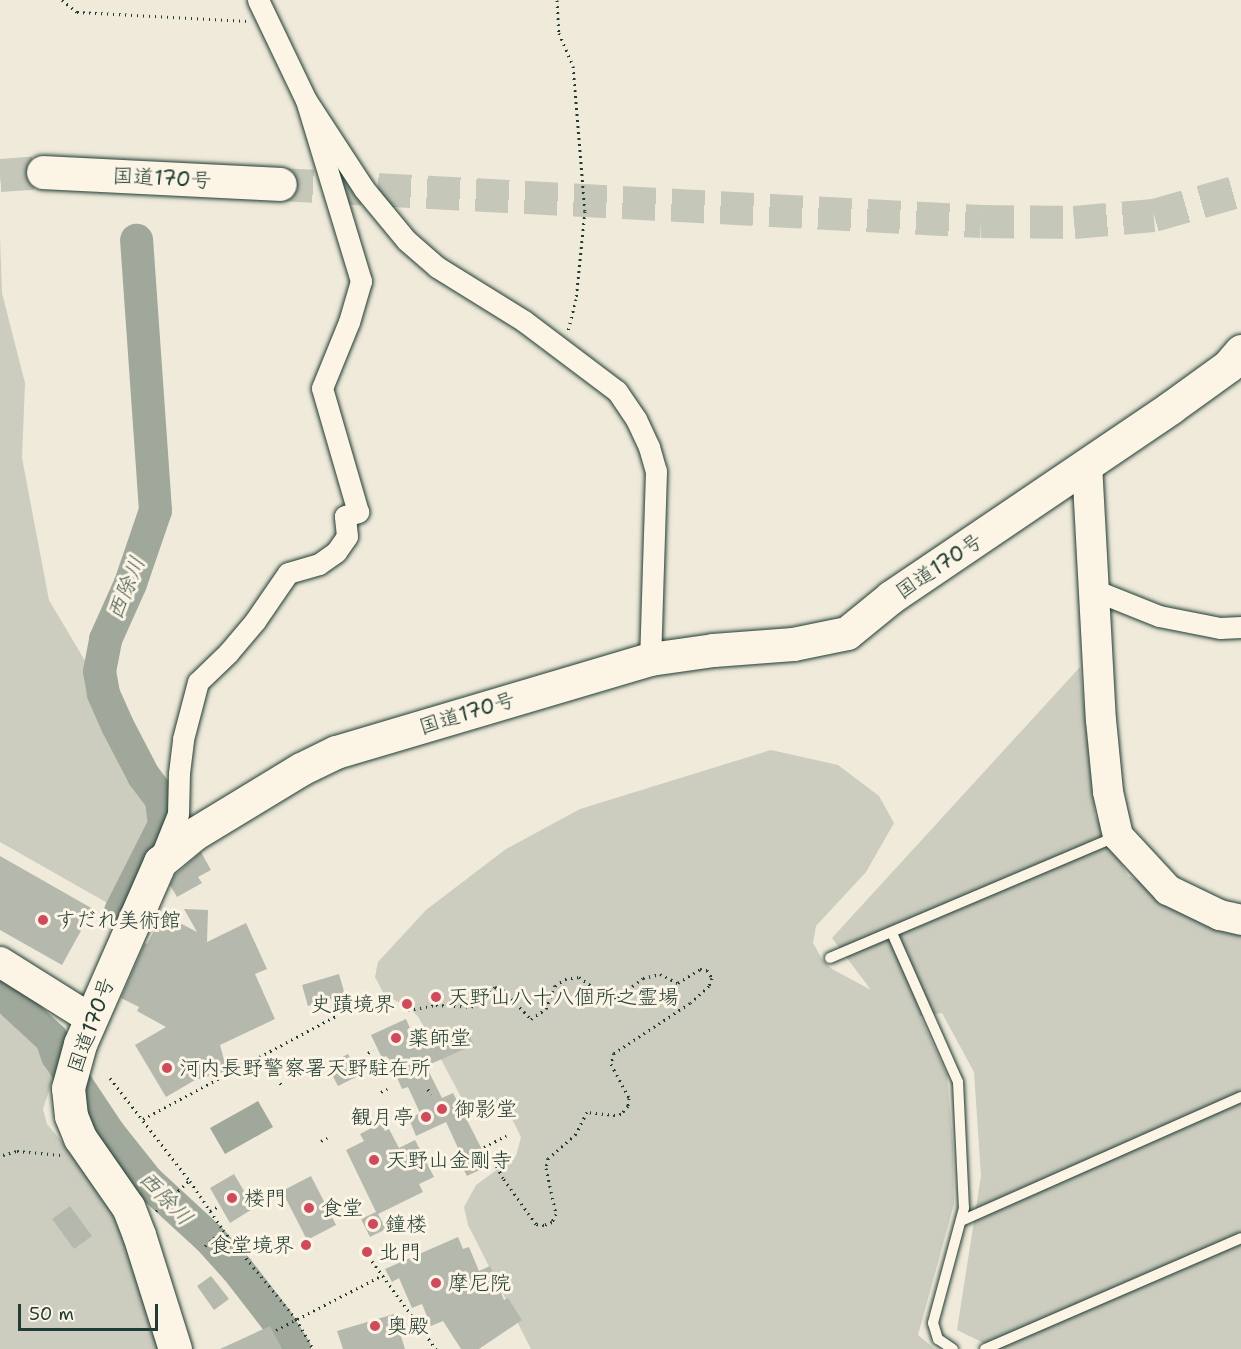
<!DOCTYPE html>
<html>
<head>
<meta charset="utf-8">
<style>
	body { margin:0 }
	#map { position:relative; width:1241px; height:1349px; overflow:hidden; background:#efeada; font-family:"Shantell Sans","Klee One",sans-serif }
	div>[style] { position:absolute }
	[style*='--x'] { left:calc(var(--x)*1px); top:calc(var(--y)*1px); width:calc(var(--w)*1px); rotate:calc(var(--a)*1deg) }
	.green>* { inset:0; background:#cccdbf }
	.water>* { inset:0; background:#9fa89a }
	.river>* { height:33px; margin:-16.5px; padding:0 16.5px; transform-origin:16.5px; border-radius:16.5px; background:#9fa89a }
	.building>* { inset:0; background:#b5b9ad }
	.highway-tunnel>* { height:33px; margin-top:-16.5px; transform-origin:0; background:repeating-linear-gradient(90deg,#c5c7b9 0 33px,transparent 0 49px) }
	.path>* { height:3px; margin-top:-1.5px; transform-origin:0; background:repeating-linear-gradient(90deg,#1f3d34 0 1.5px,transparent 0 6px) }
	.roads { filter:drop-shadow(0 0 2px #1f3d34) drop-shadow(0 0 2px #1f3d34) }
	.lane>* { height:10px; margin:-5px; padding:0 5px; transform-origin:5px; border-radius:5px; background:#fcf5e5 }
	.street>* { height:21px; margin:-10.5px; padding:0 10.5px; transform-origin:10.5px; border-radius:10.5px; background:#fcf5e5 }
	.secondary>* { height:30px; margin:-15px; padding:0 15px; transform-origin:15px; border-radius:15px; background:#fcf5e5 }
	.highway>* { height:33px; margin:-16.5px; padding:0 16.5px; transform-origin:16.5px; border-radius:16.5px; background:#fcf5e5 }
	.dots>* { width:16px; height:16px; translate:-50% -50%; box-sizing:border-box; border:3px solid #fcf5e5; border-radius:50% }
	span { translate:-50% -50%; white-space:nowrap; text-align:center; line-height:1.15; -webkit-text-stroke:6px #fcf5e5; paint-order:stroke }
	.street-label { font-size:21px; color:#1f3d34 }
	.poi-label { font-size:21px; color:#1f3d34 }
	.left { translate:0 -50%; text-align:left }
	.right { translate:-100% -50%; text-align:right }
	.water-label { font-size:22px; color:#455d53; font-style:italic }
	.scale { position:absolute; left:18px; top:1304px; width:140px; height:27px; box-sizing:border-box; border:3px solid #1f3d34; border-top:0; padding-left:8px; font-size:18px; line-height:21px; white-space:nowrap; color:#1f3d34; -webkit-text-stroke:4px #fcf5e5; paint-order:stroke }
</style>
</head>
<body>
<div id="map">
	<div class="green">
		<div style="clip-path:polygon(0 238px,2px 293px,25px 383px,22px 458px,49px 600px,172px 808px,131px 897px,111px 905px,0 842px)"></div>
		<div style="clip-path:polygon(1080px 667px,1095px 815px,1128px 876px,1241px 924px,1241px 1349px,996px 1349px,957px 1330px,981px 1176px,974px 1072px,942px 1013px,920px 1016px,947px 1075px,953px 1145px,954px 1204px,918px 1335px,935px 1349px,531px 1349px,468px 1225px,464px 1207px,476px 1185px,516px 1156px,521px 1137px,506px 1107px,500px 1103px,477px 1113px,469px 1112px,419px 1018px,412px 1010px,384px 994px,375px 977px,378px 962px,426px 910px,506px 849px,580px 809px,771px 750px,838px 765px,879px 796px,894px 823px,866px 872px,816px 926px,813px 943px,822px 959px,832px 969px,871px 990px,832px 938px)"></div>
		<div style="clip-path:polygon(0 984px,59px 1036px,63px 1048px,43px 1109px,47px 1124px,87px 1172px,121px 1220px,159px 1349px,0 1349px)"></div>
	</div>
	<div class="water">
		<div style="clip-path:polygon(258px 1101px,273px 1127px,225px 1154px,210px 1128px)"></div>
	</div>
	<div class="river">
		<div style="--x:120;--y:911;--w:97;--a:-63.2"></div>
		<div style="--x:164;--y:824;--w:25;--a:-97"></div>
		<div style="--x:161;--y:799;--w:30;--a:-127"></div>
		<div style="--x:143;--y:775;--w:56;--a:-117.5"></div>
		<div style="--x:117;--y:725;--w:35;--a:-114"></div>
		<div style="--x:103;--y:693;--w:22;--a:-100"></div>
		<div style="--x:99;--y:671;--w:33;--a:-79"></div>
		<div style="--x:105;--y:639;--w:61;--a:-65.9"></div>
		<div style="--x:130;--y:583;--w:77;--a:-71.1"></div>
		<div style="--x:155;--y:510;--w:271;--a:-94"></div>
		<div style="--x:0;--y:991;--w:69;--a:42.7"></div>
		<div style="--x:51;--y:1038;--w:18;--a:71"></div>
		<div style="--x:57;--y:1055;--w:92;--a:56.5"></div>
		<div style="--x:108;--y:1132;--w:63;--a:51.5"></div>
		<div style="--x:147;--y:1181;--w:84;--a:42.6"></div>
		<div style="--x:209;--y:1238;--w:42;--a:47.9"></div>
		<div style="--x:237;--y:1269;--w:62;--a:52.2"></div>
		<div style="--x:275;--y:1318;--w:36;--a:58"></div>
	</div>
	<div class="building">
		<div style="clip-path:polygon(201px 852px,211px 870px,198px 877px,202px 883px,177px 897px,170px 885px,175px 875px)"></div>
		<div style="clip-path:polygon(0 856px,93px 909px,62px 965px,0 930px)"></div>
		<div style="clip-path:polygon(184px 909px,208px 910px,207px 942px,246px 923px,267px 969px,255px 974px,275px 1019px,220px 1045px,227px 1071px,195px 1080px,166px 1097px,135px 1045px,166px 1027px,137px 1011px,139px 1007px,121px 998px,145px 943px,147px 944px,163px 914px,197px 932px)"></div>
		<div style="clip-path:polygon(339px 974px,345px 995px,308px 1006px,302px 985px)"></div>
		<div style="clip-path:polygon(406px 1019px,418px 1046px,464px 1025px,474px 1045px,426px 1066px,442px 1098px,453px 1093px,490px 1165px,467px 1176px,459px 1161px,463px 1159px,446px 1122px,416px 1136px,409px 1119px,420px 1113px,408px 1087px,402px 1089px,389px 1059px,386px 1056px,382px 1058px,371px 1035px)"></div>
		<div style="clip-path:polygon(348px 1054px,360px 1075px,338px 1086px,327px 1065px)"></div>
		<div style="clip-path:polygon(381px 1123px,385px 1131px,389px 1129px,399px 1148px,415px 1140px,434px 1177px,419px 1184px,423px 1192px,378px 1214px,386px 1229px,370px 1237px,361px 1219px,376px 1212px,346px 1150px,364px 1141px,360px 1134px)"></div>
		<div style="clip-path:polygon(234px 1174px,254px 1208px,230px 1223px,210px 1188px)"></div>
		<div style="clip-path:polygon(311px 1176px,336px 1225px,307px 1240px,282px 1191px)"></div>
		<div style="clip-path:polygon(70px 1206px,92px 1236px,74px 1249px,52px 1219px)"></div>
		<div style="clip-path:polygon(458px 1237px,463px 1249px,469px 1247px,479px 1271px,490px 1266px,504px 1300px,508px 1298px,522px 1320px,479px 1349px,461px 1349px,443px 1321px,431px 1326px,422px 1304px,412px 1308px,399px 1278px,392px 1282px,385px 1269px)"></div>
		<div style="clip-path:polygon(211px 1276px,229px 1299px,214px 1310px,197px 1286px)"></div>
		<div style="clip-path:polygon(394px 1314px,405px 1349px,343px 1349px,337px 1331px)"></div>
		<div style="clip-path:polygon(270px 1326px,282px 1349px,220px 1349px)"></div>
	</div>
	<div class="highway-tunnel">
		<div style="--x:0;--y:175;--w:43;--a:-4"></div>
		<div style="--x:280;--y:184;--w:702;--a:3.02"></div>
		<div style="--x:981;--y:221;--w:93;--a:0.6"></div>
		<div style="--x:1074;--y:222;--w:80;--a:-5"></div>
		<div style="--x:1154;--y:215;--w:91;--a:-16"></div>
	</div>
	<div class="path">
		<div style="--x:62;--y:0;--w:19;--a:39"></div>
		<div style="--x:77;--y:12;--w:171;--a:3"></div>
		<div style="--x:557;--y:0;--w:33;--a:87"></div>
		<div style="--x:559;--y:33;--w:36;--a:67"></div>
		<div style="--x:573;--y:66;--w:145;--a:85.3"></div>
		<div style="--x:585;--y:211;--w:88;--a:95.8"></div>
		<div style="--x:576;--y:299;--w:33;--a:104"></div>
		<div style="--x:408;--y:1010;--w:28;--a:-10"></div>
		<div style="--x:436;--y:1005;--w:35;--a:3"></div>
		<div style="--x:471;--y:1007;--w:31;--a:-40"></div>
		<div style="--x:495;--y:987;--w:9;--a:21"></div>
		<div style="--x:503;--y:990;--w:40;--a:46"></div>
		<div style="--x:531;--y:1019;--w:18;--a:-34"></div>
		<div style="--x:546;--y:1009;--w:25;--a:-69"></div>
		<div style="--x:555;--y:986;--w:12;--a:-35"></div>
		<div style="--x:565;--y:979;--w:14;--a:-8"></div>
		<div style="--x:579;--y:977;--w:36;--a:36"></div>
		<div style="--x:608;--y:998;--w:10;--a:-6"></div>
		<div style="--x:618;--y:997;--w:31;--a:-37"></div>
		<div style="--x:643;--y:978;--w:17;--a:-13"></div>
		<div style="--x:660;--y:974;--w:20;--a:27"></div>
		<div style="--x:678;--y:983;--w:26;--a:-32"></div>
		<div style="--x:700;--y:969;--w:7;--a:8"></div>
		<div style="--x:707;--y:970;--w:9;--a:58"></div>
		<div style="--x:712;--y:978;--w:9;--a:111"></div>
		<div style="--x:709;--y:986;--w:25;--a:138"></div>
		<div style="--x:690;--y:1003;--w:91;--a:146.7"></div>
		<div style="--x:614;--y:1053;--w:11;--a:105"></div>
		<div style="--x:611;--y:1064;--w:38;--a:62"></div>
		<div style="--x:629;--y:1098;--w:8;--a:97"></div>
		<div style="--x:628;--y:1106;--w:11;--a:131"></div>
		<div style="--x:621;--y:1114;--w:6;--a:171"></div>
		<div style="--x:615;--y:1115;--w:28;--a:-174"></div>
		<div style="--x:587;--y:1112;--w:25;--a:117"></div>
		<div style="--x:576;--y:1134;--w:37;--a:139"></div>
		<div style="--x:548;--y:1158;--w:10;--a:101"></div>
		<div style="--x:546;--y:1168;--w:47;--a:77.7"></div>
		<div style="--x:556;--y:1214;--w:9;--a:117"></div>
		<div style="--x:552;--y:1222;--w:9;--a:159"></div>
		<div style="--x:544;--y:1225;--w:8;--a:-173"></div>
		<div style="--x:536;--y:1224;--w:57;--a:-125.7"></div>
		<div style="--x:503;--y:1178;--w:34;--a:-118"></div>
		<div style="--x:368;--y:1053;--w:6;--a:-31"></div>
		<div style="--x:110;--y:1078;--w:130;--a:52.2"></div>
		<div style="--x:190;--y:1181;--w:59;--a:56"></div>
		<div style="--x:223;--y:1230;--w:115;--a:50.6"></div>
		<div style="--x:296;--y:1319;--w:34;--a:60"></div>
		<div style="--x:280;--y:1083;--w:3;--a:45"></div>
		<div style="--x:428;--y:1089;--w:6;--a:59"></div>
		<div style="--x:381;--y:1092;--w:7;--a:-27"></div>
		<div style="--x:143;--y:1119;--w:244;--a:-28.1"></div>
		<div style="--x:321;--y:1141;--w:7;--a:-27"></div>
		<div style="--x:484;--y:1147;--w:25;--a:-27"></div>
		<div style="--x:3;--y:1155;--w:15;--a:-16"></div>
		<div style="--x:17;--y:1151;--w:44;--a:5.2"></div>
		<div style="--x:156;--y:1211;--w:45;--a:-42.3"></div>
		<div style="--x:210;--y:1211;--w:10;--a:-29"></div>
		<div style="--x:205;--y:1246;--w:24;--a:-42"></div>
		<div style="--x:372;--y:1261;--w:109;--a:54"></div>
		<div style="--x:276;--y:1330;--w:120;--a:-27.2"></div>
	</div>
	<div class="roads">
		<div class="lane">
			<div style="--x:892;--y:933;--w:163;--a:66.1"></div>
			<div style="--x:958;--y:1082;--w:126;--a:87.3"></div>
			<div style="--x:964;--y:1208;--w:119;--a:105.1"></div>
			<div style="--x:933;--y:1323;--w:17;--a:73"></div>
			<div style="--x:938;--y:1339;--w:18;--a:34"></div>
			<div style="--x:830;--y:958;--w:312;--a:-23"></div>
			<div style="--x:961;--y:1221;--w:306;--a:-23.9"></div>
			<div style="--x:985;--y:1349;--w:279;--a:-23.4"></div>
		</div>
		<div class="street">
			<div style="--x:258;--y:0;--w:111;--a:64.4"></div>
			<div style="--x:306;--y:100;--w:106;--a:56.9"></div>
			<div style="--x:364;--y:189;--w:66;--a:50.5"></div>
			<div style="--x:406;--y:240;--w:41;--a:41.1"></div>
			<div style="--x:437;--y:267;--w:102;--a:31.8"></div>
			<div style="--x:524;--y:321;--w:116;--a:37"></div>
			<div style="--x:617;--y:391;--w:34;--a:56"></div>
			<div style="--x:636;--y:419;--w:31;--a:65"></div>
			<div style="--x:649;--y:447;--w:25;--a:74"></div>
			<div style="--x:656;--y:471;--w:188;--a:91.8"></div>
			<div style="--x:1094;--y:590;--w:70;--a:21.8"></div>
			<div style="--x:1159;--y:616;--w:62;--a:11.1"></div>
			<div style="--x:1220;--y:628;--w:21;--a:-3"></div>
			<div style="--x:161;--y:856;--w:45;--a:-68"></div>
			<div style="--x:178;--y:814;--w:41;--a:-88.6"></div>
			<div style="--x:179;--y:773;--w:34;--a:-83"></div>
			<div style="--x:183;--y:739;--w:59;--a:-75.3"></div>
			<div style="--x:198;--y:682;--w:42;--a:-44"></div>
			<div style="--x:228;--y:653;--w:42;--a:-49.8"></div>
			<div style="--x:255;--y:621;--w:58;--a:-55.5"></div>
			<div style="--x:288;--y:573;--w:32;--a:-16"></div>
			<div style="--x:319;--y:564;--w:21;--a:-35"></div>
			<div style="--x:336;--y:552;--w:19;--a:-55"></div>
			<div style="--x:347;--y:536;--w:20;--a:-96"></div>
			<div style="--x:345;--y:516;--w:14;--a:-17"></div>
			<div style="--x:358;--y:512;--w:129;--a:-106.2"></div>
			<div style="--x:322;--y:388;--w:71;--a:-67.8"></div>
			<div style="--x:349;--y:322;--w:43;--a:-73.7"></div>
			<div style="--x:361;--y:281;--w:189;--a:-106.9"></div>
		</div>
		<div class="secondary">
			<div style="--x:1087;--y:464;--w:256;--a:86.9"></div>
			<div style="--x:1101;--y:720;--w:72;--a:84.4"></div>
			<div style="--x:1108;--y:792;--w:45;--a:77.2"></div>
			<div style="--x:1118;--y:836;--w:74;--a:47.2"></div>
			<div style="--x:1168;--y:890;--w:58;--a:25.7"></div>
			<div style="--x:1220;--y:915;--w:22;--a:13"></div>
			<div style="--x:0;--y:962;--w:107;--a:32.1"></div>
		</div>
		<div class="highway">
			<div style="--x:43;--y:172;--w:237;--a:2.9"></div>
			<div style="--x:175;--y:1349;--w:120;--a:-107.5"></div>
			<div style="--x:139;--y:1235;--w:30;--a:-111"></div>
			<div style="--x:128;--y:1207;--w:84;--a:-124.8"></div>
			<div style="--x:80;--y:1138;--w:24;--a:-112"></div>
			<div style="--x:71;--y:1116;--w:28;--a:-96"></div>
			<div style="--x:68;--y:1088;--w:46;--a:-74.7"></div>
			<div style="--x:80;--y:1044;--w:199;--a:-66.3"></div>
			<div style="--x:160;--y:862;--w:44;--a:-39.5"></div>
			<div style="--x:194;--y:834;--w:125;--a:-31.3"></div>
			<div style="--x:301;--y:769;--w:39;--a:-26"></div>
			<div style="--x:336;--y:752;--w:327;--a:-16.5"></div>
			<div style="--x:650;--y:659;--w:64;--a:-8.1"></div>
			<div style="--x:713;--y:650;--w:80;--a:-4.3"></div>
			<div style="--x:793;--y:644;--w:55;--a:-11.5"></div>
			<div style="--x:847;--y:633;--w:57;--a:-39.3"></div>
			<div style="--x:891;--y:597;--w:337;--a:-34.1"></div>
			<div style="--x:1170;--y:408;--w:72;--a:-35.9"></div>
			<div style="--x:1228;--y:366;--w:20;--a:-49"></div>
		</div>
	</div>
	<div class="dots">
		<div style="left:43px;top:920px;background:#d1495b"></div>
		<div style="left:436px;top:997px;background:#d1495b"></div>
		<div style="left:407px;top:1004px;background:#d1495b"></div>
		<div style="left:396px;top:1038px;background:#d1495b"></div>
		<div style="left:167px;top:1068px;background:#d1495b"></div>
		<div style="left:442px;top:1109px;background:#d1495b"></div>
		<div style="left:426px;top:1117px;background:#d1495b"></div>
		<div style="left:374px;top:1160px;background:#d1495b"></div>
		<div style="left:232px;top:1198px;background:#d1495b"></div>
		<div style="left:309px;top:1208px;background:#d1495b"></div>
		<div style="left:373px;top:1224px;background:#d1495b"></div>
		<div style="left:306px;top:1245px;background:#d1495b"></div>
		<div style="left:367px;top:1252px;background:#d1495b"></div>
		<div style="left:436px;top:1283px;background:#d1495b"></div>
		<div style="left:375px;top:1326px;background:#d1495b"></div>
	</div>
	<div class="street-label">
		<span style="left:162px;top:178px;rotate:3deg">国道170号</span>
		<span style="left:939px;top:566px;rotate:-34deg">国道170号</span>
		<span style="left:467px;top:713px;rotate:-17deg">国道170号</span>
		<span style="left:91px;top:1025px;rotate:-70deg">国道170号</span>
	</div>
	<div class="poi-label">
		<span class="left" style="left:55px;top:920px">すだれ美術館</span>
		<span class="left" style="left:448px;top:997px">天野山八十八個所之霊場</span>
		<span class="right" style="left:395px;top:1004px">史蹟境界</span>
		<span class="left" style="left:408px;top:1038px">薬師堂</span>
		<span class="left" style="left:179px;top:1068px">河内長野警察署天野駐在所</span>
		<span class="left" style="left:454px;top:1109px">御影堂</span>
		<span class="right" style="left:414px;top:1117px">観月亭</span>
		<span class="left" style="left:386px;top:1160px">天野山金剛寺</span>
		<span class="left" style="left:244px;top:1198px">楼門</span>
		<span class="left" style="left:321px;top:1208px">食堂</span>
		<span class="left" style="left:385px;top:1224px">鐘楼</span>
		<span class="right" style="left:294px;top:1245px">食堂境界</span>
		<span class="left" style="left:379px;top:1252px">北門</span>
		<span class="left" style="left:448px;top:1283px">摩尼院</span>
		<span class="left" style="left:387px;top:1326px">奥殿</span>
	</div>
	<div class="water-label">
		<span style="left:126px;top:588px;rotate:-68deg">西除川</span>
		<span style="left:166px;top:1198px;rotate:46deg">西除川</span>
	</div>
	<div class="scale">50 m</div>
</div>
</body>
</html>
